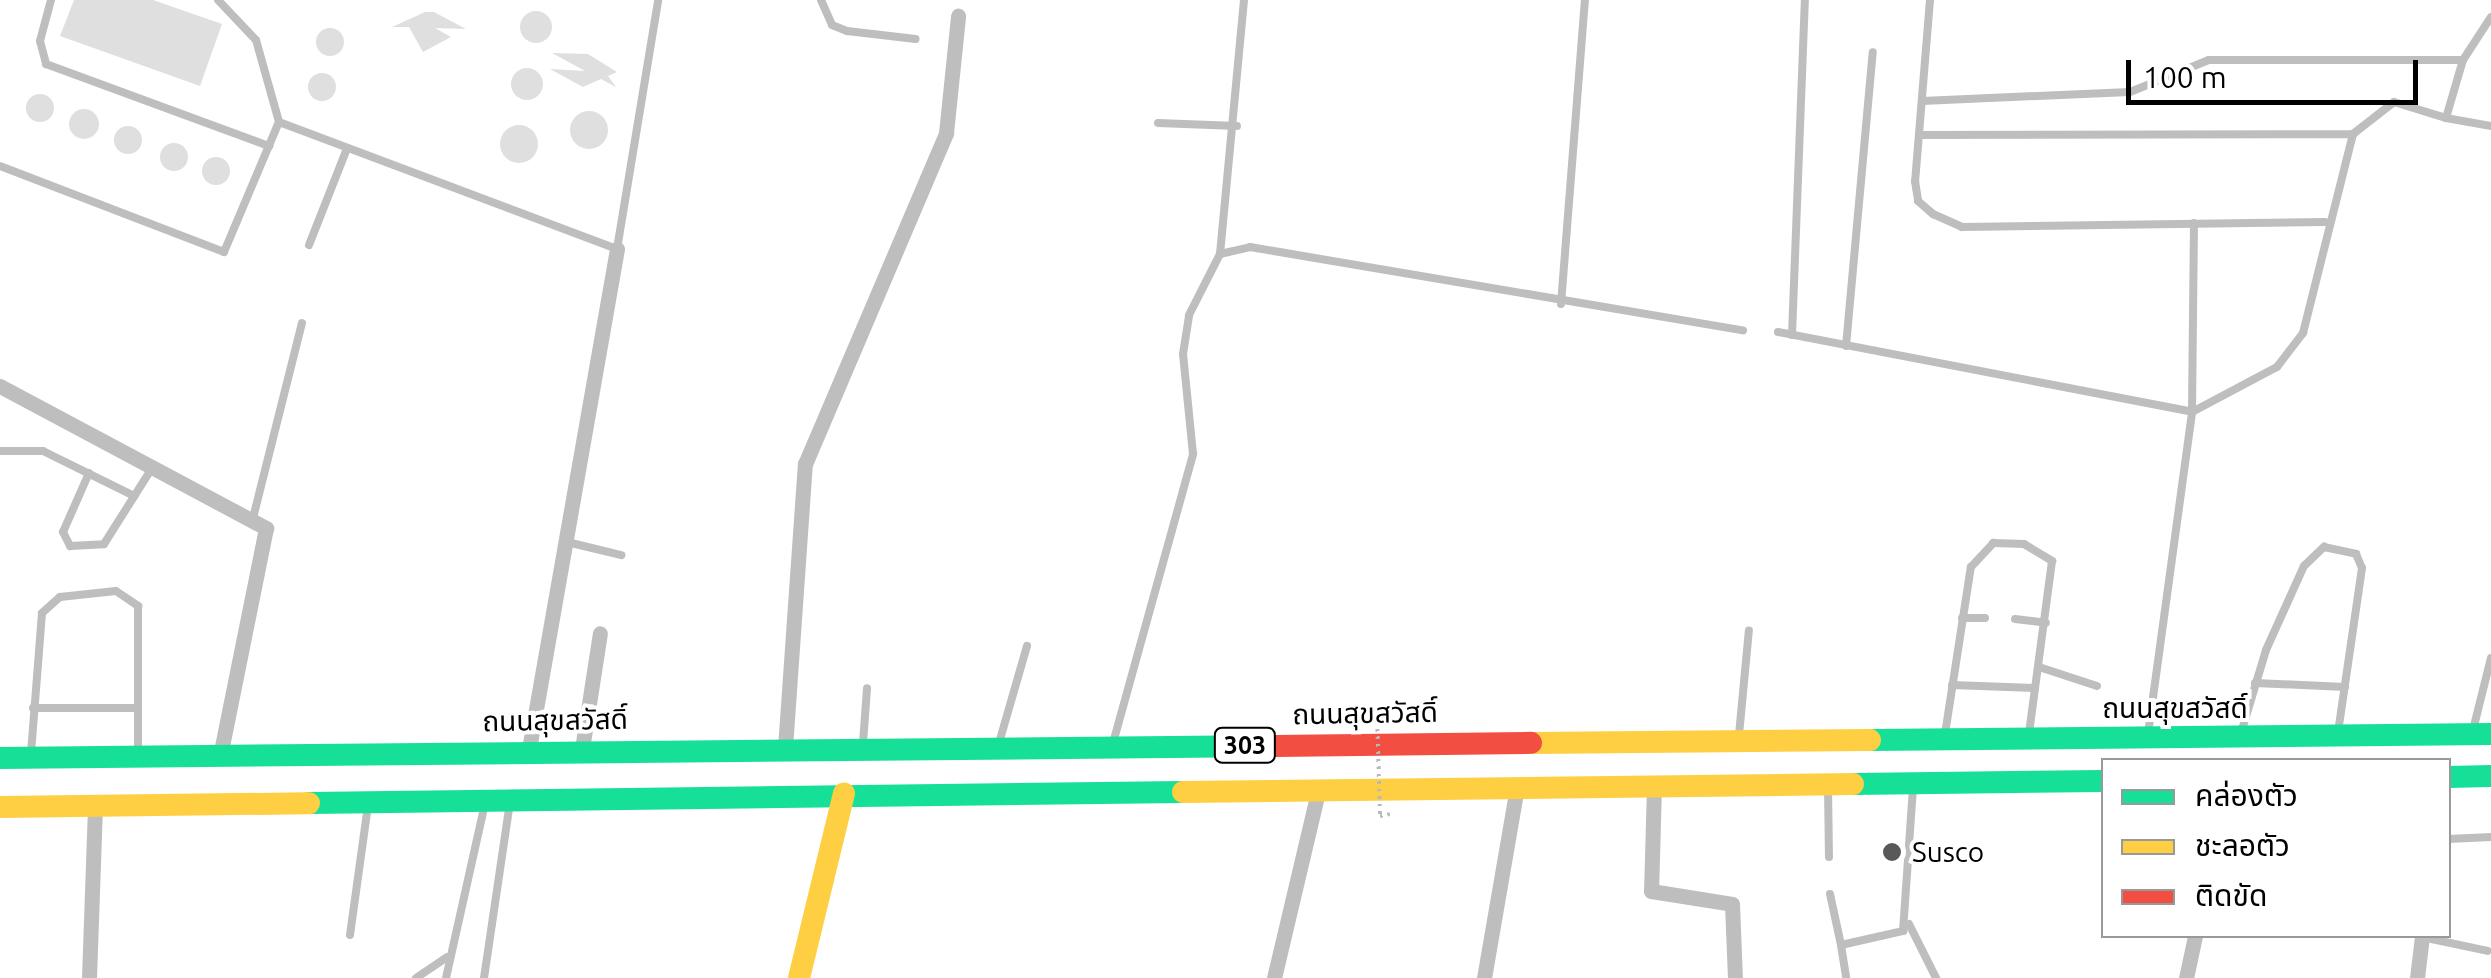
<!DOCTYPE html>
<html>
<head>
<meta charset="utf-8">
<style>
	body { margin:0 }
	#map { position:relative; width:2491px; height:978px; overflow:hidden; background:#fff; font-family:Ubuntu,"Noto Sans Thai",sans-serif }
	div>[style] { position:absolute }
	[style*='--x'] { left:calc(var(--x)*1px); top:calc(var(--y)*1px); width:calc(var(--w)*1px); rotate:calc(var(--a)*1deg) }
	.building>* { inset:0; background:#dfdfdf }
	.round { border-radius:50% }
	.path>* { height:4px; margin-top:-2px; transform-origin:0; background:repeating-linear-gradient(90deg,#b9b9b9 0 2.5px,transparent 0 7.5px) }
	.lane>* { height:8px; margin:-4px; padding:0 4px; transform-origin:4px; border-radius:4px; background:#bebebe }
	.street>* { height:15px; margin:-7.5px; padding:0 7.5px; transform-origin:7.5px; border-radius:7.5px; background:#bebebe }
	.fast>* { height:22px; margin:-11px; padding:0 11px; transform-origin:11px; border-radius:11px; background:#16e098 }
	.slow>* { height:22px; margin:-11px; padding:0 11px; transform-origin:11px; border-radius:11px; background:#ffcf43 }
	.jam>* { height:22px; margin:-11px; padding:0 11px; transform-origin:11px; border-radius:11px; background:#f24e42 }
	.path-bridge>* { height:4px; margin-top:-2px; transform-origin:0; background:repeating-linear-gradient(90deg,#b9b9b9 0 2.5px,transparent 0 7.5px) }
	.dots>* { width:28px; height:28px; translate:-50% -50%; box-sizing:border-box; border:5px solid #fff; border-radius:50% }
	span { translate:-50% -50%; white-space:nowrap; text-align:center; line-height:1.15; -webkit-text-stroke:8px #fff; paint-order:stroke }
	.shield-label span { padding:2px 8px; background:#fff; border:2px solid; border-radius:8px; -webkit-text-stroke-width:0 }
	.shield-label { font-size:25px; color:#000; font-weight:700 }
	.street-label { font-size:28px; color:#000 }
	.poi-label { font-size:28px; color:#000 }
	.left { translate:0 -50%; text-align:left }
	.legend { position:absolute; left:2101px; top:758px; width:350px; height:180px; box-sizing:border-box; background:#fff; border:2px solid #999; margin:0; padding:12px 18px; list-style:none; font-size:30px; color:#000 }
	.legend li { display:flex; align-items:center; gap:20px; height:50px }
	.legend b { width:50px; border:2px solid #999 }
	.scale { position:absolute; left:2126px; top:60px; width:292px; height:45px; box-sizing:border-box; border:5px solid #000; border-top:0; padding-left:12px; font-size:30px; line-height:35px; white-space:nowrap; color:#000; -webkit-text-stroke:8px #fff; paint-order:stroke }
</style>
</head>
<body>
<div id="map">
	<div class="building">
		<div style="clip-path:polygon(74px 0,153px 0,222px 24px,200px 86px,60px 36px)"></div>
		<div class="round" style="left:520px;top:11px;width:32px;height:32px"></div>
		<div style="clip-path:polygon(425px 12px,434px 12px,466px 29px,435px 28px,451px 37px,423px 52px,409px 27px,392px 27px)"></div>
		<div class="round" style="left:316px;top:28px;width:28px;height:28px"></div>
		<div style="clip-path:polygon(552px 53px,588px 54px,617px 72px,608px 76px,616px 87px,601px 79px,583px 87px,550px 69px,585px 71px)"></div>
		<div class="round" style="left:511px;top:68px;width:32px;height:32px"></div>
		<div class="round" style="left:308px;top:73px;width:28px;height:28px"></div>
		<div class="round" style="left:26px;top:94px;width:28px;height:28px"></div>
		<div class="round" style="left:69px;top:109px;width:30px;height:30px"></div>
		<div class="round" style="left:570px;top:111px;width:38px;height:38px"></div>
		<div class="round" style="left:500px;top:125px;width:38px;height:38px"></div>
		<div class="round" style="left:114px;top:126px;width:28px;height:28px"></div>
		<div class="round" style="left:160px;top:143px;width:28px;height:28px"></div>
		<div class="round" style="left:202px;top:157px;width:28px;height:28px"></div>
	</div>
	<div class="path">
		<div style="--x:1351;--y:723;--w:8;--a:-90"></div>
		<div style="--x:1351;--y:715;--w:26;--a:-2"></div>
		<div style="--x:1380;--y:816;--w:10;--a:-11"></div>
	</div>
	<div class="lane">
		<div style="--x:51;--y:0;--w:42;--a:105"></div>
		<div style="--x:40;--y:41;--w:24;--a:75"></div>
		<div style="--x:46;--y:64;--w:238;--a:20.2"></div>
		<div style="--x:218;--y:0;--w:55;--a:46.5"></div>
		<div style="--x:256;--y:40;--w:85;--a:74.3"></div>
		<div style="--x:279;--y:122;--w:361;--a:20.6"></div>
		<div style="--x:617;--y:249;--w:252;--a:-80.6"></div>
		<div style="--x:821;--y:0;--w:27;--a:66"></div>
		<div style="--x:832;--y:25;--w:16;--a:22"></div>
		<div style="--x:847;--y:31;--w:69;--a:6.6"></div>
		<div style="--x:1930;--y:0;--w:182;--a:94.7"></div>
		<div style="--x:1915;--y:181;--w:20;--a:81"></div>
		<div style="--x:1918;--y:201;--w:20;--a:41"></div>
		<div style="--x:1933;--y:214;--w:32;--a:24"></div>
		<div style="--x:1962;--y:227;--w:363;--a:-0.8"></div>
		<div style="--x:1922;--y:101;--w:208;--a:-2.5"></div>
		<div style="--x:2130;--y:92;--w:85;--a:-22.1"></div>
		<div style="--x:2209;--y:60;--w:254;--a:0"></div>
		<div style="--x:2446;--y:118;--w:46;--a:10.1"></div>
		<div style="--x:1158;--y:123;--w:79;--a:2.2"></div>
		<div style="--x:1919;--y:135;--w:434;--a:-0.1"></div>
		<div style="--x:0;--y:166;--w:240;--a:21"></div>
		<div style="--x:224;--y:252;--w:141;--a:-67.1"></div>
		<div style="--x:309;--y:245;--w:101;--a:-68.5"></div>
		<div style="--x:1220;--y:254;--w:255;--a:-84.6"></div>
		<div style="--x:1561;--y:304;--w:305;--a:-85.5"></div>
		<div style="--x:1778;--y:332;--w:422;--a:10.9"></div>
		<div style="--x:2192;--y:412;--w:189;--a:-89.4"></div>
		<div style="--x:1792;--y:335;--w:335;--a:-87.8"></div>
		<div style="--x:1846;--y:346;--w:295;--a:-84.8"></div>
		<div style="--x:0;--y:451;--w:43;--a:0"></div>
		<div style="--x:43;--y:451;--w:102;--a:26.3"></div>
		<div style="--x:89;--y:473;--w:64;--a:113.8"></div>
		<div style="--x:63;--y:532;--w:16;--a:63"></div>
		<div style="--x:70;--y:546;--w:34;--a:-3"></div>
		<div style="--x:104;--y:544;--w:93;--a:-57.7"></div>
		<div style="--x:253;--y:518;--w:201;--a:-75.9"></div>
		<div style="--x:567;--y:542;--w:56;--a:13.5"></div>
		<div style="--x:1962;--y:618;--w:23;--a:0"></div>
		<div style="--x:2015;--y:619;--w:31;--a:7"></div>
		<div style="--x:2039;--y:667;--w:61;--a:18.1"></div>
		<div style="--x:2255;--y:683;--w:90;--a:2.5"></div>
		<div style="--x:1952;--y:685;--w:83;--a:2.1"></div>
		<div style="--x:33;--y:708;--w:105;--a:0"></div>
		<div style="--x:2473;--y:730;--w:74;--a:-76"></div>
		<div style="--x:2241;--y:733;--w:87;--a:-73.2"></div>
		<div style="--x:2266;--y:650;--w:92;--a:-65.7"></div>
		<div style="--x:2304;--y:566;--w:28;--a:-44"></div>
		<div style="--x:2324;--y:547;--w:33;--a:12"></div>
		<div style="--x:2356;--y:554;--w:15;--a:67"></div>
		<div style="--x:2362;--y:568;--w:166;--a:98.3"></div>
		<div style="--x:1945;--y:734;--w:169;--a:-81.2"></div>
		<div style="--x:1971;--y:567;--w:33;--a:-47"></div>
		<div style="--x:1993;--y:543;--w:31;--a:2"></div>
		<div style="--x:2024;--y:544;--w:33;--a:31"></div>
		<div style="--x:2052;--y:561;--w:175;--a:97.6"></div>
		<div style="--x:2148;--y:734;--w:325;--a:-82.2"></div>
		<div style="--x:2192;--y:412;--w:96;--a:-27.9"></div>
		<div style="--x:2277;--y:367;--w:43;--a:-52.6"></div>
		<div style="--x:2303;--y:333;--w:205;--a:-75.9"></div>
		<div style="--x:2353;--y:134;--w:52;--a:-38"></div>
		<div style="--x:2394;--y:102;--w:54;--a:17.1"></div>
		<div style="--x:2446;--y:118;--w:60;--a:-73.7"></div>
		<div style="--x:2463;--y:60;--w:51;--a:-56.9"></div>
		<div style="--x:1739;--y:735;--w:105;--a:-84.6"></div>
		<div style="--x:863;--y:743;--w:55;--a:-85.8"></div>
		<div style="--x:999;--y:743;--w:101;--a:-73.9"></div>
		<div style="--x:1113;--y:743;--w:300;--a:-74.5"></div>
		<div style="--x:1193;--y:454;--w:100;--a:-95.7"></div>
		<div style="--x:1183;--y:354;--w:39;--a:-81"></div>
		<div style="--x:1189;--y:315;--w:68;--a:-63.1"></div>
		<div style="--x:1220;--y:254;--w:31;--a:-13"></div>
		<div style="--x:1250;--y:247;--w:500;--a:9.6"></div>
		<div style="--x:31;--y:753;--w:140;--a:-85.5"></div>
		<div style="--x:42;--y:613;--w:24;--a:-42"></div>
		<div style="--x:60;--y:597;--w:56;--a:-6.1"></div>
		<div style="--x:116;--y:591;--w:27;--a:34"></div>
		<div style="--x:138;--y:606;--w:145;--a:90"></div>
		<div style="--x:1828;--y:787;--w:70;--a:89.2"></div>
		<div style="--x:2448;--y:839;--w:43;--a:-2.7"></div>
		<div style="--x:1830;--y:894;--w:52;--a:77.8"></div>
		<div style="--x:1841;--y:945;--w:64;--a:-12.7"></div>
		<div style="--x:1903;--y:931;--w:142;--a:-86"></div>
		<div style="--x:1909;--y:924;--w:60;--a:63.4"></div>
		<div style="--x:350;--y:935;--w:130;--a:-82.1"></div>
		<div style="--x:2422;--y:937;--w:67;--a:12"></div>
		<div style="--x:1841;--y:945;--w:33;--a:81"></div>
		<div style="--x:416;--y:978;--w:37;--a:-34"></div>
		<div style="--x:446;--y:978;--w:174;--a:-77.4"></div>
		<div style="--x:484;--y:978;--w:172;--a:-81.6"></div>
	</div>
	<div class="street">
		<div style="--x:0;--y:386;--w:302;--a:28.1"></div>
		<div style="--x:266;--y:528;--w:233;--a:101.4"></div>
		<div style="--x:785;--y:748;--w:285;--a:-86"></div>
		<div style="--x:805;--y:464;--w:360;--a:-66.9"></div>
		<div style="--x:946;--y:133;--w:118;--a:-84.1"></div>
		<div style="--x:529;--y:749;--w:508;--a:-80.02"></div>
		<div style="--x:582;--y:749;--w:117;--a:-81.2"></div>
		<div style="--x:1654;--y:786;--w:105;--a:91.6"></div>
		<div style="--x:1651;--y:891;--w:82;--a:9.1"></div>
		<div style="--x:1732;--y:904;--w:74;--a:87.7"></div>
		<div style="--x:89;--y:978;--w:173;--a:-88"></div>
		<div style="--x:1274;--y:978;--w:196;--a:-76.7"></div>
		<div style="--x:1484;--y:978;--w:194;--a:-80.2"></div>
		<div style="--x:2186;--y:978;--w:43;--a:-77.9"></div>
		<div style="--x:2417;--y:978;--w:42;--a:-83.2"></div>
	</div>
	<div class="fast">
		<div style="--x:1870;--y:740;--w:621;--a:-0.55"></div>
		<div style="--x:0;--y:758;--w:1275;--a:-0.54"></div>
		<div style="--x:2448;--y:777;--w:43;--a:-1.3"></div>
		<div style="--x:1853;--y:784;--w:251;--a:-0.7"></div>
		<div style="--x:309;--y:803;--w:874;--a:-0.72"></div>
	</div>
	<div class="slow">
		<div style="--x:1531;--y:743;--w:339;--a:-0.5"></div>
		<div style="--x:1183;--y:792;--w:670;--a:-0.68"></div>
		<div style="--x:0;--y:807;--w:309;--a:-0.7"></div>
		<div style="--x:799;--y:978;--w:190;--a:-76.3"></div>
	</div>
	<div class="jam">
		<div style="--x:1275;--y:746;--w:256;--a:-0.7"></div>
	</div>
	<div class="path-bridge">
		<div style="--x:1377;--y:714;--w:102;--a:88.3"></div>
	</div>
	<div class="dots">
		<div style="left:1892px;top:852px;background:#595959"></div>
	</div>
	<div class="shield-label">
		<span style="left:1245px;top:745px">303</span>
	</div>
	<div class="street-label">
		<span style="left:2175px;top:708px">ถนนสุขสวัสดิ์</span>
		<span style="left:1365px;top:713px;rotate:-1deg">ถนนสุขสวัสดิ์</span>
		<span style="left:555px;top:720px;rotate:-1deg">ถนนสุขสวัสดิ์</span>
	</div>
	<div class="poi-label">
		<span class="left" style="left:1912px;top:852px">Susco</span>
	</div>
	<ul class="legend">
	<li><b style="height:12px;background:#16e098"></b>คล่องตัว</li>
	<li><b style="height:12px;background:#ffcf43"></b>ชะลอตัว</li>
	<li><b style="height:12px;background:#f24e42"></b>ติดขัด</li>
	</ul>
	<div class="scale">100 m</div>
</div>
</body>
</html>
